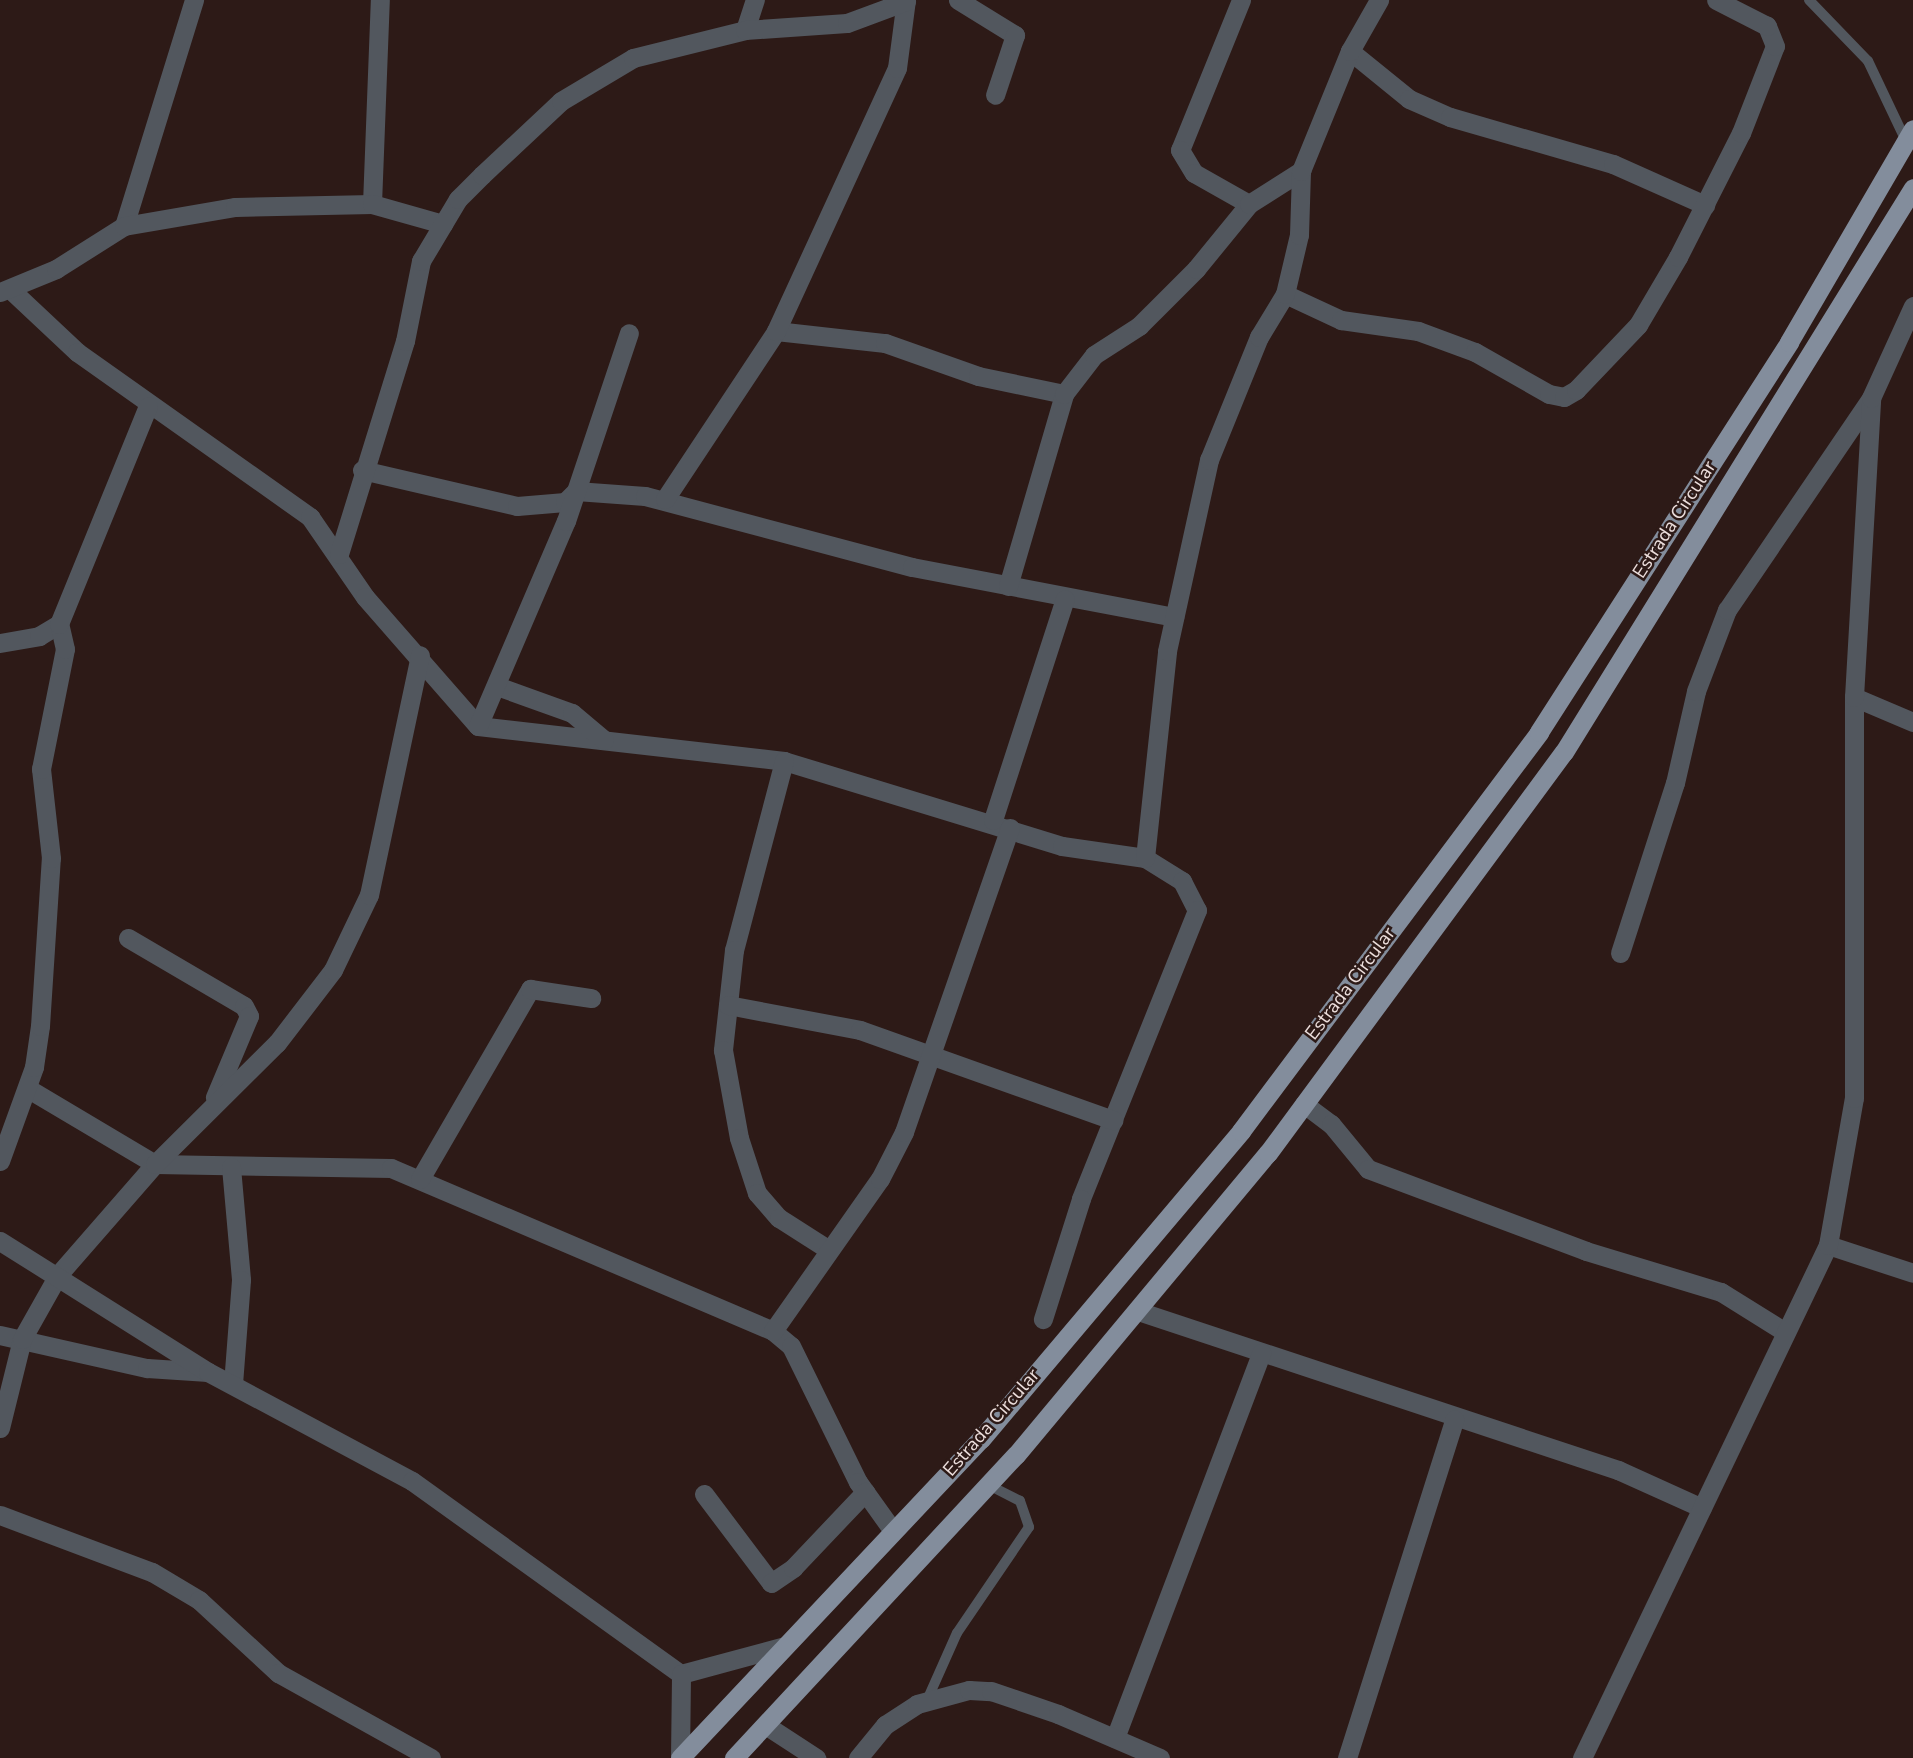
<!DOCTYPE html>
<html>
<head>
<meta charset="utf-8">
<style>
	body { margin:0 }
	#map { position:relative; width:1913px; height:1758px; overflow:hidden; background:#2d1a17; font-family:"Nunito Sans",sans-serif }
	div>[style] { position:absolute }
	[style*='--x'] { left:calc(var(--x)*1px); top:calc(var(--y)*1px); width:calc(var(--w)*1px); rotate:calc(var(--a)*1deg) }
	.service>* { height:10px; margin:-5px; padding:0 5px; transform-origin:5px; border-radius:5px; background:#52575e }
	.minor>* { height:19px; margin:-9.5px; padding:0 9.5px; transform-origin:9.5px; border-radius:9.5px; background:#52575e }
	.tertiary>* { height:19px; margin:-9.5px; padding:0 9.5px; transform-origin:9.5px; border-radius:9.5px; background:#52575e }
	.primary>* { height:19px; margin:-9.5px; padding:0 9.5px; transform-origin:9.5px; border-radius:9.5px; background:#838d9c }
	span { translate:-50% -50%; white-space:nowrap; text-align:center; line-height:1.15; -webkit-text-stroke:5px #2d1a17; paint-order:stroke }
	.street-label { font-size:19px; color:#ecdedc }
</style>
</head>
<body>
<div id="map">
	<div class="service">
		<div style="--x:1809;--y:0;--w:85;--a:46"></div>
		<div style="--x:1868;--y:61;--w:89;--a:64.6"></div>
		<div style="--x:928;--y:1698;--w:71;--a:-66"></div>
		<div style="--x:957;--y:1633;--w:128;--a:-55.8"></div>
		<div style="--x:1029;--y:1527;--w:28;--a:-109"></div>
		<div style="--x:1020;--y:1501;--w:35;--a:-153"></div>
	</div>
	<div class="minor">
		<div style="--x:958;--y:0;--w:67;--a:31.6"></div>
		<div style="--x:1015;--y:35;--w:63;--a:108.4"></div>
		<div style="--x:1241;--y:0;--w:162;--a:112.1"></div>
		<div style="--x:1180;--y:150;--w:27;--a:59"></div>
		<div style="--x:1194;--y:173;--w:63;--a:29.4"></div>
		<div style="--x:745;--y:30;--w:32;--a:-72"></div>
		<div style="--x:1350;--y:51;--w:76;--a:39.1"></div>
		<div style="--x:1409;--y:99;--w:45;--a:23.7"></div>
		<div style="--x:1450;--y:117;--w:170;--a:16.1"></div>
		<div style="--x:1613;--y:164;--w:101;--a:24"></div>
		<div style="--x:372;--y:204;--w:204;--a:-87.8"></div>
		<div style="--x:124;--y:226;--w:237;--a:-72.8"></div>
		<div style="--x:11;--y:290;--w:91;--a:43.2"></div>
		<div style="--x:77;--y:352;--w:286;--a:35.3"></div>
		<div style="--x:310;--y:517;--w:97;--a:55.5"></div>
		<div style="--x:365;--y:597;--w:171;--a:48.8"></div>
		<div style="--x:478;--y:726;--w:308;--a:6.5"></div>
		<div style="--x:784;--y:761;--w:291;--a:17"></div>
		<div style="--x:1062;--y:846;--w:84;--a:8.2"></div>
		<div style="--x:1145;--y:858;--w:44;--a:31.9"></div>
		<div style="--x:1182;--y:881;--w:33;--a:63"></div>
		<div style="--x:1197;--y:910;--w:311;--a:111.9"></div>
		<div style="--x:1081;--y:1199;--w:126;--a:107.6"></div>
		<div style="--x:0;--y:292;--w:61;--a:-22.3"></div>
		<div style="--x:56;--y:269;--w:80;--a:-32.3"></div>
		<div style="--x:124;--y:226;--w:113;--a:-9.7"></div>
		<div style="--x:235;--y:207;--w:137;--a:-1.3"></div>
		<div style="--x:372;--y:204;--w:74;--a:15.7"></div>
		<div style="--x:1285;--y:294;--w:62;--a:24.9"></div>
		<div style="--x:1341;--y:320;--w:78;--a:8.1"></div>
		<div style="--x:1418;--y:331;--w:61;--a:20.2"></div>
		<div style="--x:1475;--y:352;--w:85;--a:29.6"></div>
		<div style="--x:1549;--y:394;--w:15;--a:11"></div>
		<div style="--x:1564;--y:397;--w:14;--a:-30"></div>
		<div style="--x:1576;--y:390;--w:90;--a:-46.4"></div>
		<div style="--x:1638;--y:325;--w:79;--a:-59.5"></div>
		<div style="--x:1678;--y:257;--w:139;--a:-63.1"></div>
		<div style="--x:1741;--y:133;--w:93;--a:-68.7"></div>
		<div style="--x:1775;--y:46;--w:22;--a:-112"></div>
		<div style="--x:1767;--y:26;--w:57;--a:-153"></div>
		<div style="--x:776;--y:331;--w:110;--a:6.3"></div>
		<div style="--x:885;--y:343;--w:99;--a:19.5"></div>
		<div style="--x:978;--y:376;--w:88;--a:11.8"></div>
		<div style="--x:362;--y:470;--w:159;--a:13.1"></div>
		<div style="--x:517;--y:506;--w:48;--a:-4.8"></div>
		<div style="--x:565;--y:502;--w:16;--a:-45"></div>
		<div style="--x:576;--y:491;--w:69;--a:4.1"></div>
		<div style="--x:645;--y:496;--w:276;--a:14.9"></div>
		<div style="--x:912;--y:567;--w:267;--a:10.8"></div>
		<div style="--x:665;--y:499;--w:201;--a:-56.5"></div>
		<div style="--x:776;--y:331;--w:289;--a:-65.3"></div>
		<div style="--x:897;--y:68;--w:69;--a:-82.5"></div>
		<div style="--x:339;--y:554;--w:223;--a:-72.8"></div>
		<div style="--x:405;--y:341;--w:82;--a:-78.7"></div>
		<div style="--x:421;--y:261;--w:72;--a:-59.2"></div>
		<div style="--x:458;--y:199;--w:34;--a:-45"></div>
		<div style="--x:482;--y:175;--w:108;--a:-43.1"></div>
		<div style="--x:561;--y:101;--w:84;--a:-30.8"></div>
		<div style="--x:633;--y:58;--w:115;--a:-14"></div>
		<div style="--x:745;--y:30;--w:102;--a:-3.9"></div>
		<div style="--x:847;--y:23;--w:63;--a:-20.4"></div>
		<div style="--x:1008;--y:586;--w:200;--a:-73.7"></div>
		<div style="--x:1064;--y:394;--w:49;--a:-52.4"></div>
		<div style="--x:1094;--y:355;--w:54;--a:-32.8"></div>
		<div style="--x:1139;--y:326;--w:81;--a:-45"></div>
		<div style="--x:1196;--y:269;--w:84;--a:-50.8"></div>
		<div style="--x:1249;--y:204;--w:62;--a:-32.4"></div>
		<div style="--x:0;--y:643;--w:40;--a:-10"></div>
		<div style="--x:39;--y:636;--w:23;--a:-31"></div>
		<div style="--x:497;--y:686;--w:80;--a:19.8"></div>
		<div style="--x:572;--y:713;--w:42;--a:40.2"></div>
		<div style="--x:1854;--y:697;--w:64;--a:23"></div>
		<div style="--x:478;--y:726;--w:223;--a:-66.8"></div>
		<div style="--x:566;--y:521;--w:198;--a:-71.5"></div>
		<div style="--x:784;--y:761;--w:196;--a:104.8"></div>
		<div style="--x:734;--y:950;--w:101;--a:96.3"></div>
		<div style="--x:723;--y:1050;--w:89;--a:79.7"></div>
		<div style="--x:739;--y:1138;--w:58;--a:71.9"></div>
		<div style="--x:757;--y:1193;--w:33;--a:49"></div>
		<div style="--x:779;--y:1218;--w:59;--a:32.6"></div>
		<div style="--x:993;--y:820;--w:232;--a:-72"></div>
		<div style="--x:1145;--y:858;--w:208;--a:-83.9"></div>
		<div style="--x:1167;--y:651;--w:196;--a:-77.6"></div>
		<div style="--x:1209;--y:460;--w:133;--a:-67.9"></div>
		<div style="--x:1259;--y:337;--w:50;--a:-58.8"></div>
		<div style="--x:1285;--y:294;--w:61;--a:-76.7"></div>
		<div style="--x:1299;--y:235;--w:64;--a:-88.2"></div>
		<div style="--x:1301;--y:171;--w:130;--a:-67.8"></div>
		<div style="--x:1350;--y:51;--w:59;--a:-60.4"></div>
		<div style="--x:128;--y:938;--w:134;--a:30.4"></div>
		<div style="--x:244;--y:1006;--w:11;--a:63"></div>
		<div style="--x:249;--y:1016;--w:88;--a:112.8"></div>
		<div style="--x:1620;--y:953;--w:179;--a:-72.1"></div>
		<div style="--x:1675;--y:783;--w:94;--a:-77.1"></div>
		<div style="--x:1696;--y:691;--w:87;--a:-69.1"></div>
		<div style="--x:1727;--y:610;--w:256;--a:-55.8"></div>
		<div style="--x:728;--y:1005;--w:134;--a:10.7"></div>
		<div style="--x:860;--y:1030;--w:269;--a:19.6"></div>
		<div style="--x:27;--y:1088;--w:149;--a:30.7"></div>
		<div style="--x:155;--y:1164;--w:236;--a:1"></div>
		<div style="--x:391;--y:1168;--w:415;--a:23.1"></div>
		<div style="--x:773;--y:1331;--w:23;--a:40"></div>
		<div style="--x:791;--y:1346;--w:152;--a:63.8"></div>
		<div style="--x:858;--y:1482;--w:60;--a:54.5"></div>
		<div style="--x:1304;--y:1104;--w:34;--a:37"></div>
		<div style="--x:1331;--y:1124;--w:58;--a:50.6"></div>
		<div style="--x:1368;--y:1169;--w:233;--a:20.6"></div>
		<div style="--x:1586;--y:1251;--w:141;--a:16.9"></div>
		<div style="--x:1721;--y:1292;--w:75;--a:32"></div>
		<div style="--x:0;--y:1161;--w:100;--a:-70.1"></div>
		<div style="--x:34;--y:1067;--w:41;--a:-81.7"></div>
		<div style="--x:40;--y:1026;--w:168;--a:-86.3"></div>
		<div style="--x:51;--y:858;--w:90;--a:-96.4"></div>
		<div style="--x:41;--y:769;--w:122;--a:-78.7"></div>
		<div style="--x:65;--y:649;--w:26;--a:-103"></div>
		<div style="--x:59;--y:624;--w:235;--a:-67.8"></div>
		<div style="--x:231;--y:1167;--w:113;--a:84.9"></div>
		<div style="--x:241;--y:1280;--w:105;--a:94.4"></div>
		<div style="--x:420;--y:1179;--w:220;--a:-59.9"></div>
		<div style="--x:530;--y:989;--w:62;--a:8.4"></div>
		<div style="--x:1828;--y:1245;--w:89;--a:18.2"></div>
		<div style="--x:1138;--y:1311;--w:506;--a:18.33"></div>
		<div style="--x:1618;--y:1470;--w:92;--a:24.3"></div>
		<div style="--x:773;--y:1331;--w:186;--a:-54.9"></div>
		<div style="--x:880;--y:1179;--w:53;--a:-62.9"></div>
		<div style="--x:904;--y:1132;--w:322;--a:-70.8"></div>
		<div style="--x:0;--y:1335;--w:151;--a:12.7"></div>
		<div style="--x:147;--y:1368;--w:61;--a:3.8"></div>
		<div style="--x:0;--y:1428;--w:92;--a:-76.1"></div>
		<div style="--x:22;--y:1339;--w:73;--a:-60.6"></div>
		<div style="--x:58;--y:1275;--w:147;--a:-48.9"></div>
		<div style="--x:155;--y:1164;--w:172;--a:-44.8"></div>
		<div style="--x:277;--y:1043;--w:92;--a:-52.5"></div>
		<div style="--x:333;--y:970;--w:83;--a:-64.4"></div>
		<div style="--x:369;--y:895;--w:245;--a:-78"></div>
		<div style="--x:704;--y:1494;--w:111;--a:53"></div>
		<div style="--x:771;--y:1583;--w:27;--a:-34"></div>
		<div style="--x:793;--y:1568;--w:105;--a:-46.5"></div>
		<div style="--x:0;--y:1515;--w:162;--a:20.6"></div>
		<div style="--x:152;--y:1572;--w:55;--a:30.8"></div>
		<div style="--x:199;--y:1600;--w:108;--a:42.7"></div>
		<div style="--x:278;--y:1673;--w:175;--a:29.1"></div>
		<div style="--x:767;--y:1726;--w:59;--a:33.1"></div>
		<div style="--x:1115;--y:1738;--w:412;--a:-69.2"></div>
		<div style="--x:858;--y:1758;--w:43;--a:-50.7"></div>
		<div style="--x:885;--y:1725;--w:38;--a:-33"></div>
		<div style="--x:917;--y:1704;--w:54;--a:-15.1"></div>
		<div style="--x:969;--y:1690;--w:22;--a:3"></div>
		<div style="--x:991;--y:1691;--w:71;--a:18.9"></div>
		<div style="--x:1058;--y:1714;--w:111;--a:23.3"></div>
		<div style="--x:1347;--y:1758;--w:355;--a:-72.4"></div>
	</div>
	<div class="tertiary">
		<div style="--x:0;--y:1241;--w:246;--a:32.2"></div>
		<div style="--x:208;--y:1372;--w:231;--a:28.1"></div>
		<div style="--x:412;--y:1481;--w:331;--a:35.7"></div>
		<div style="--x:681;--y:1674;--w:108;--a:-15.1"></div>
		<div style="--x:680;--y:1758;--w:84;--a:-89.3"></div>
		<div style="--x:1582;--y:1758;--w:569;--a:-64.38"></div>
		<div style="--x:1828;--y:1245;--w:149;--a:-80"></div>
		<div style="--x:1854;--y:1098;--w:401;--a:-90"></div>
		<div style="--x:1854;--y:697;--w:299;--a:-86.7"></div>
		<div style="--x:1871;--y:398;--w:101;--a:-65.5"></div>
	</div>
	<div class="primary">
		<div style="--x:680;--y:1758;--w:439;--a:-46.7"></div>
		<div style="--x:981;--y:1439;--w:403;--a:-49.8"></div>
		<div style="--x:1241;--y:1131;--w:498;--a:-53.2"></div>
		<div style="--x:1539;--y:732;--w:463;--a:-57.3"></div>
		<div style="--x:1789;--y:342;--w:246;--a:-59.8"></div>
		<div style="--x:734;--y:1758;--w:414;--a:-47.1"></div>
		<div style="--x:1016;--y:1455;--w:393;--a:-50.2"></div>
		<div style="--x:1268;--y:1153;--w:498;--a:-53.6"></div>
		<div style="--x:1564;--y:752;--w:663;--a:-58.25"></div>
	</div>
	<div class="street-label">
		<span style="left:1675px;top:520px;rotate:-57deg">Estrada Circular</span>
		<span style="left:1351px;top:984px;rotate:-53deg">Estrada Circular</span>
		<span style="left:992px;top:1423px;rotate:-49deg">Estrada Circular</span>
	</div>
</div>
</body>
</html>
